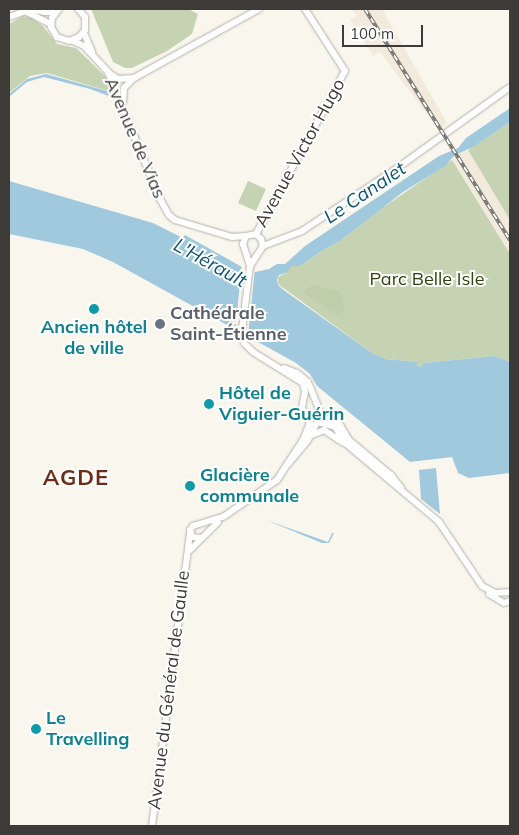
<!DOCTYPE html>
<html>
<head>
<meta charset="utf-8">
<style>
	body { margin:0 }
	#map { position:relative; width:519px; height:835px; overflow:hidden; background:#f9f6ee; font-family:Mulish,sans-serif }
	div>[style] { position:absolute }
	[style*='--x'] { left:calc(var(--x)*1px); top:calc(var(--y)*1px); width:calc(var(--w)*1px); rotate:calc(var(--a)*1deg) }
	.built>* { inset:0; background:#f2ebdd }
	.green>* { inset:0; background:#c5d3b3 }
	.forest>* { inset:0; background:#bfcfab }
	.water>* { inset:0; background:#a1c9de }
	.pier>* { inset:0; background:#f9f6ee }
	.roads { filter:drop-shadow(0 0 1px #b4b1aa) drop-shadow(0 0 1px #b4b1aa) }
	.secondary>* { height:6px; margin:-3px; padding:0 3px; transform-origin:3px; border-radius:3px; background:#fff }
	.rail>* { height:4px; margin-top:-2px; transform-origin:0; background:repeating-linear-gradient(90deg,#fff 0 5.5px,#74736e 0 11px); box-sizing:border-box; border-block:1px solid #74736e }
	.dots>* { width:14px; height:14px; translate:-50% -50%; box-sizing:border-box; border:2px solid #fff; border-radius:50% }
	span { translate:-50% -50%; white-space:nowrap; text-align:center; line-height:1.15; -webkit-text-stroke:4px #fff; paint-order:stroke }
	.street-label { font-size:18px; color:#3c3b38 }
	.park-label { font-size:18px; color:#2f430b }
	.worship-label { font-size:18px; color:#5b616d; font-weight:700 }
	.left { translate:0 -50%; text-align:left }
	.culture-label { font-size:18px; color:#0d838f; font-weight:700 }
	.water-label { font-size:19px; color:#0a5472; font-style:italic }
	.district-label { font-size:22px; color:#6e2c16; font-weight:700; letter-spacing:1px }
	.frame { position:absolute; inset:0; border:10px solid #3c3b38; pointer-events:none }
	.scale { position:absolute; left:342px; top:25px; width:81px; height:22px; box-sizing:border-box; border:2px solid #3c3b38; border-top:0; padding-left:6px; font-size:15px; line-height:18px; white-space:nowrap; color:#3c3b38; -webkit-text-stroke:4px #fff; paint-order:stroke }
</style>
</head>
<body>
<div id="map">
	<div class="built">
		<div style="clip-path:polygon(351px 9px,382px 9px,447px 123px,438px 129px,380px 52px,373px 56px,350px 20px,357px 15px)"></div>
		<div style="clip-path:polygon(468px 150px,510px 220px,510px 254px,452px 160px,461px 151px)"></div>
	</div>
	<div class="green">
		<div style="clip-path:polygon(91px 9px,188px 9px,198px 14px,192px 34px,167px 51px,132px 68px,125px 68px,113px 62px)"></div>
		<div style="clip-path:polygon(23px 16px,32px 18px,43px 26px,57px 44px,76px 48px,107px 78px,115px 93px,47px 73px,30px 76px,9px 93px,9px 24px)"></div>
		<div style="clip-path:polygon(510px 122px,510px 220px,468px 150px)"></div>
		<div style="clip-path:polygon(452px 160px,510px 254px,510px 362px,495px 356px,423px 363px,421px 367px,413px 365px,418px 362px,386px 359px,372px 353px,278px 284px,278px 277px,286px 273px,287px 269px,292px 266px,300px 266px,323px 250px,340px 241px,378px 211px)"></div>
		<div style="clip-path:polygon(248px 181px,266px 189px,256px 211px,238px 203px)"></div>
	</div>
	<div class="forest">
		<div style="clip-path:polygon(316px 285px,339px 291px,343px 296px,344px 309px,338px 316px,304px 293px,309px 286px)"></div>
	</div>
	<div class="water">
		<div style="clip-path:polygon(46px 74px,114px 93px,114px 98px,90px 89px,44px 77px,27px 82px,9px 97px,9px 94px,27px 79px)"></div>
		<div style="clip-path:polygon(510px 108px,510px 122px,473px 147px,455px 155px,445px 166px,403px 192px,340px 241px,323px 250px,300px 266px,292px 266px,286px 273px,279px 275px,277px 279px,278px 285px,285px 291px,372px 353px,386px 359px,419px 362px,415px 365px,421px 367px,423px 363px,495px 356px,510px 362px,510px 473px,469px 478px,458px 473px,452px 457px,410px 462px,317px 386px,310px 374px,296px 363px,113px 262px,83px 249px,9px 234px,9px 181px,153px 223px,183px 238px,185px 235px,242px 267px,255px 272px,269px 269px,277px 264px,285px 264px,305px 246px,439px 156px,458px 148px,466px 138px)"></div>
		<div style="clip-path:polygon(436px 468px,440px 514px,421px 499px,419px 470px)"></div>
		<div style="clip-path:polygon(266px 520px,328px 542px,332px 533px,334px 533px,329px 543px,322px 543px)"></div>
	</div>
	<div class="pier">
		<div style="clip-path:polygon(242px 264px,255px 269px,248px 335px,250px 340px,235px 332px)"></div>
	</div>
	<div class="roads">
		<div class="secondary">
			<div style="--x:59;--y:9;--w:11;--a:128"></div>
			<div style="--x:52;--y:18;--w:9;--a:96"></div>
			<div style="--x:51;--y:27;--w:12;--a:59"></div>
			<div style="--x:57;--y:37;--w:13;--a:18"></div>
			<div style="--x:69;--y:41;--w:11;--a:-22"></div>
			<div style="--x:79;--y:37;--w:9;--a:-49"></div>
			<div style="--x:85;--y:30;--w:13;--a:-90"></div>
			<div style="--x:85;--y:17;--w:11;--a:-131"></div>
			<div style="--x:25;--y:11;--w:29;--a:27"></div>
			<div style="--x:9;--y:17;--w:23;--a:-20"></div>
			<div style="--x:31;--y:9;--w:13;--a:13"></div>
			<div style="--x:44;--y:12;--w:12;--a:0"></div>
			<div style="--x:84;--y:33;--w:21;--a:67"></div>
			<div style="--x:73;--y:41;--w:12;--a:24"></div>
			<div style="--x:84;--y:46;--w:35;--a:47"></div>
			<div style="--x:108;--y:72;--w:137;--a:67.7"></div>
			<div style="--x:160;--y:199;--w:18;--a:61"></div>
			<div style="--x:169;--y:215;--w:8;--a:40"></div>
			<div style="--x:175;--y:220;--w:59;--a:16.6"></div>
			<div style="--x:232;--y:237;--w:14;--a:-4"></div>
			<div style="--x:109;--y:73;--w:11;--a:34"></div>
			<div style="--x:118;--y:79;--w:16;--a:-4"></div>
			<div style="--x:123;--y:102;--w:14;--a:-86"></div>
			<div style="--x:124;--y:88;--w:14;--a:-45"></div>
			<div style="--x:134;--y:78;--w:143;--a:-28.9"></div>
			<div style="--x:256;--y:234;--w:186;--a:-61.4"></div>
			<div style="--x:345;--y:71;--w:74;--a:-122.8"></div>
			<div style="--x:263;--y:246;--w:42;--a:-21"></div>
			<div style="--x:302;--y:231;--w:113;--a:-33.4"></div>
			<div style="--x:396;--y:169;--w:140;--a:-35.7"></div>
			<div style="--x:250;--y:266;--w:24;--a:-57"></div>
			<div style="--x:263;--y:246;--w:7;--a:-106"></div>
			<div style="--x:261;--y:239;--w:7;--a:-135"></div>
			<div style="--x:256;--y:234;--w:10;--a:169"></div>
			<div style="--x:246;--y:236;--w:9;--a:111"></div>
			<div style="--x:243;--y:244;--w:23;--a:72"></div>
			<div style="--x:250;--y:266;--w:64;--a:97.1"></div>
			<div style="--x:242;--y:330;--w:13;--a:81"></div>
			<div style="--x:244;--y:343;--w:13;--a:45"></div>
			<div style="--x:253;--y:352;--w:59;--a:31.8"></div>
			<div style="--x:303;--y:383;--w:9;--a:77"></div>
			<div style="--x:305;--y:392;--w:16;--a:101"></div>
			<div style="--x:302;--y:408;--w:17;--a:62"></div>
			<div style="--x:284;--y:368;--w:14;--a:21"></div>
			<div style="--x:297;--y:373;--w:14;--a:39"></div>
			<div style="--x:308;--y:382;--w:38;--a:68"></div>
			<div style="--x:322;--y:417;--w:20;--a:24"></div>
			<div style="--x:340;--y:425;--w:17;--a:59"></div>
			<div style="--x:349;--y:440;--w:55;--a:39.8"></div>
			<div style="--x:391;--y:475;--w:16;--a:52"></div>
			<div style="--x:318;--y:422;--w:18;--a:16"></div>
			<div style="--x:335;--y:427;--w:19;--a:58"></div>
			<div style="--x:345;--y:443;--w:123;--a:40"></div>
			<div style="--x:439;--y:522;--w:77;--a:56.1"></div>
			<div style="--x:482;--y:586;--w:15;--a:28"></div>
			<div style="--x:495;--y:593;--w:15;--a:-4"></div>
			<div style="--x:312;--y:435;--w:13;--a:-23"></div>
			<div style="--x:324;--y:430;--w:22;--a:34"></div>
			<div style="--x:288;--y:464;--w:31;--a:-50"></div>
			<div style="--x:308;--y:440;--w:20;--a:-63"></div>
			<div style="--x:201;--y:538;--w:9;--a:-174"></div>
			<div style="--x:192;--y:537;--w:7;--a:-106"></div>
			<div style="--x:190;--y:530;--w:5;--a:-53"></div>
			<div style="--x:193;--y:526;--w:31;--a:-17"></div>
			<div style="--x:223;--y:517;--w:65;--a:-34.4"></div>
			<div style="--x:277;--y:480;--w:48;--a:-57"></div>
			<div style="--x:303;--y:440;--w:18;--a:-68"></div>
			<div style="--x:189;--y:551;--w:41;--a:-45"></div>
			<div style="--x:489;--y:594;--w:17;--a:31"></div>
			<div style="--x:504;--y:603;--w:6;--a:-18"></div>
			<div style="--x:152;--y:826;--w:294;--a:-82.6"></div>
		</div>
	</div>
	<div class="rail">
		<div style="--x:365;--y:9;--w:273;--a:57.9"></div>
	</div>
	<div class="dots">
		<div style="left:94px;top:309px;background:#0f9aa8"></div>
		<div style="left:160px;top:324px;background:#6b7280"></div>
		<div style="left:209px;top:404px;background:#0f9aa8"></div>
		<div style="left:190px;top:486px;background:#0f9aa8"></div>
		<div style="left:36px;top:729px;background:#0f9aa8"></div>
	</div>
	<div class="street-label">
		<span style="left:135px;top:138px;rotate:67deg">Avenue de Vias</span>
		<span style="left:300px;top:153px;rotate:-61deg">Avenue Victor Hugo</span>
		<span style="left:169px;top:690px;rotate:-83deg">Avenue du Général de Gaulle</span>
	</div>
	<div class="park-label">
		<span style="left:427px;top:279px">Parc Belle Isle</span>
	</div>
	<div class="worship-label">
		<span class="left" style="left:170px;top:324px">Cathédrale<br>Saint-Étienne</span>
	</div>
	<div class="culture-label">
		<span style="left:94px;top:338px">Ancien hôtel<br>de ville</span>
		<span class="left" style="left:219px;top:404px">Hôtel de<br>Viguier-Guérin</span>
		<span class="left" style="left:200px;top:486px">Glacière<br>communale</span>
		<span class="left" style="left:46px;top:729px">Le<br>Travelling</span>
	</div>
	<div class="water-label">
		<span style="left:365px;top:193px;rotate:-34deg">Le Canalet</span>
		<span style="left:210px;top:263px;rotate:29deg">L'Hérault</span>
	</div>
	<div class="district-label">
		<span style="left:76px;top:478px">AGDE</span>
	</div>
	<div class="frame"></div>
	<div class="scale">100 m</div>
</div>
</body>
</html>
